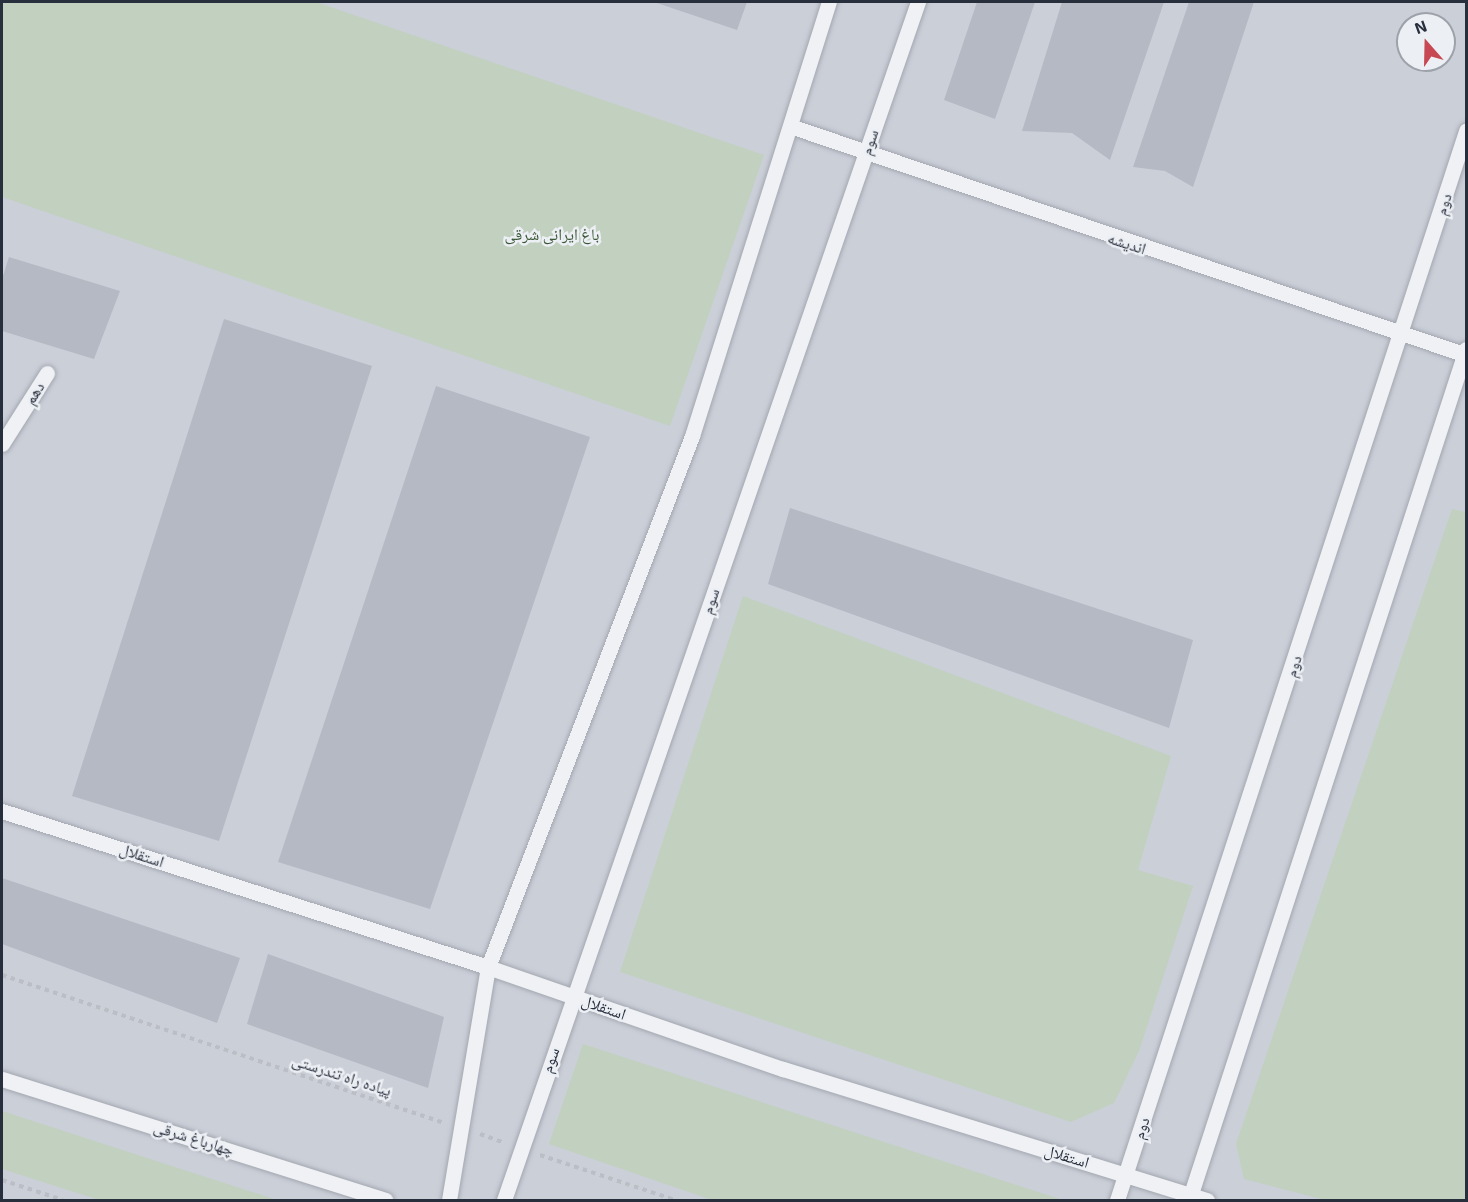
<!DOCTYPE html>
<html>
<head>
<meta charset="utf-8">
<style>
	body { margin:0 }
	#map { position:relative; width:1468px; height:1202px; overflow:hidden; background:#dde0e6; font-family:"Exo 2","Noto Naskh Arabic",sans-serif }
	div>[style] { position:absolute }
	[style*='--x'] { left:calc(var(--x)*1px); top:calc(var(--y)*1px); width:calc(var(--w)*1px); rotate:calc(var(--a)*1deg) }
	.built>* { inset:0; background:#cbcfd8 }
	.green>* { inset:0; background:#c2d0bf }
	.building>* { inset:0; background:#b5b9c3 }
	.path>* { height:4px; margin-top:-2px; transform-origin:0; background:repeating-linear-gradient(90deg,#bbbec5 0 4.5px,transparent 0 9px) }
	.roads { filter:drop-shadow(0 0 2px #a3a7b0) drop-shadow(0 0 2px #a3a7b0) }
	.lane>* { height:15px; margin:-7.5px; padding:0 7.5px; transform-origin:7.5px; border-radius:7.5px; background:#eff1f5 }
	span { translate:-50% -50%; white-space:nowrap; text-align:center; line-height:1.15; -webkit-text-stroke:5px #eceff4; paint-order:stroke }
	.street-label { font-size:16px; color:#272e3c }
	.park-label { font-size:16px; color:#3a5735 }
	.frame { position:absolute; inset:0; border:3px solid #272e3c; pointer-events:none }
	.north { position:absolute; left:1396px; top:12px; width:60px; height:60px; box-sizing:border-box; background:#eceff4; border:2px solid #9da2aa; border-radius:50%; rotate:340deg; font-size:16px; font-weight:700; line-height:24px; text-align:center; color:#272e3c }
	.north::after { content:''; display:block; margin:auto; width:21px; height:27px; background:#c74752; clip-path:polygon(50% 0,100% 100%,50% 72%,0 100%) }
</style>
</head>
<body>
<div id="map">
	<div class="built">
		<div style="clip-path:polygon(evenodd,2px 2px,1466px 2px,1466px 1200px,2px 1200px,2px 2px,1408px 24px,1444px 24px,1444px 60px,1408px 60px,1408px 24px)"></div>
	</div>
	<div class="green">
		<div style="clip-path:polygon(2px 2px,316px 2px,764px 155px,670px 426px,2px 197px)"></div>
		<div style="clip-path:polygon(1452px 509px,1466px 512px,1466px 1200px,1325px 1200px,1244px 1179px,1236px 1144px)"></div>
		<div style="clip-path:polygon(743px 596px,1171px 756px,1138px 870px,1193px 886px,1139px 1051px,1114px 1103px,1071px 1122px,620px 972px)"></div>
		<div style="clip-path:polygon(583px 1044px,1063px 1200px,712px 1200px,549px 1144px)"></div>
		<div style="clip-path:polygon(2px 1111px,277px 1200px,99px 1200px,2px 1169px)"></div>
	</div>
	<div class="building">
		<div style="clip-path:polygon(654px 2px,747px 2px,737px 30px)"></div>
		<div style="clip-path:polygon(977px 2px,1035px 2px,995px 119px,944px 100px)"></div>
		<div style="clip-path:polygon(1062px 2px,1164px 2px,1110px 160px,1072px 133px,1022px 131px)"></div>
		<div style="clip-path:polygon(1189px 2px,1254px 2px,1193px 187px,1165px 171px,1133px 167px)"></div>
		<div style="clip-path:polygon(9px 257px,120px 291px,94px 359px,2px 331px,2px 279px)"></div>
		<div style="clip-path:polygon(224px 319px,372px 366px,219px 841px,72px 796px)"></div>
		<div style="clip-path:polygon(436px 386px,590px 437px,430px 909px,278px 862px)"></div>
		<div style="clip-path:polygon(790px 508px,1193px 640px,1169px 728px,768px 584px)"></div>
		<div style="clip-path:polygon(2px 878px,240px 958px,217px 1023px,2px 944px)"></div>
		<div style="clip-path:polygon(268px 954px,444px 1017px,428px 1088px,247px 1024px)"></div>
	</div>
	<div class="path">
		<div style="--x:2;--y:975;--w:464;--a:18.5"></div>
		<div style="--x:480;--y:1134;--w:27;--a:20"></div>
		<div style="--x:540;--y:1155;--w:142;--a:18.4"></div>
		<div style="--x:2;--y:1180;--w:64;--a:18.2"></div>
	</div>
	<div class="roads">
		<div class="lane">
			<div style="--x:790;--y:126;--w:714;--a:18.71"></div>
			<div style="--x:2;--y:444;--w:84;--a:-57.6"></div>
			<div style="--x:2;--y:811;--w:510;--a:17.8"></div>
			<div style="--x:488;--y:967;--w:312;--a:19.1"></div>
			<div style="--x:783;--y:1069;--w:444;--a:17.2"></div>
			<div style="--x:2;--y:1079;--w:402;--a:17.5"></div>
			<div style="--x:449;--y:1200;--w:236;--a:-80.5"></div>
			<div style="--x:488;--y:967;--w:569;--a:-68.98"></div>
			<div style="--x:692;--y:436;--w:455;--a:-72.5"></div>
			<div style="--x:504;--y:1200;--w:1268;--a:-70.94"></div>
			<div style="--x:1117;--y:1200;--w:1125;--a:-71.92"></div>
			<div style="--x:1189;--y:1200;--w:895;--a:-71.97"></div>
		</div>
	</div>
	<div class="street-label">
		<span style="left:869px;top:142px;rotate:-71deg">سوم</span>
		<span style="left:1443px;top:204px;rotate:-72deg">دوم</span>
		<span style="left:1127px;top:243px;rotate:18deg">اندیشه</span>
		<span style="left:34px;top:393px;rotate:-58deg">دهم</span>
		<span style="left:710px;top:601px;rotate:-71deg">سوم</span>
		<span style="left:1293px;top:666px;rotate:-72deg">دوم</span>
		<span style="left:142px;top:855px;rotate:18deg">استقلال</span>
		<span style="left:604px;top:1007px;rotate:19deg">استقلال</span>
		<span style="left:550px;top:1060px;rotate:-71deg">سوم</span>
		<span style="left:342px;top:1075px;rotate:18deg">پیاده راه تندرستی</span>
		<span style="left:1141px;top:1128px;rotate:-72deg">دوم</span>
		<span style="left:194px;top:1138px;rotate:17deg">چهارباغ شرقی</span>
		<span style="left:1067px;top:1156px;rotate:17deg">استقلال</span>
	</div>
	<div class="park-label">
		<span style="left:552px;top:234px">باغ ایرانی شرقی</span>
	</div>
	<div class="frame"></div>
	<div class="north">N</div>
</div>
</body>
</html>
